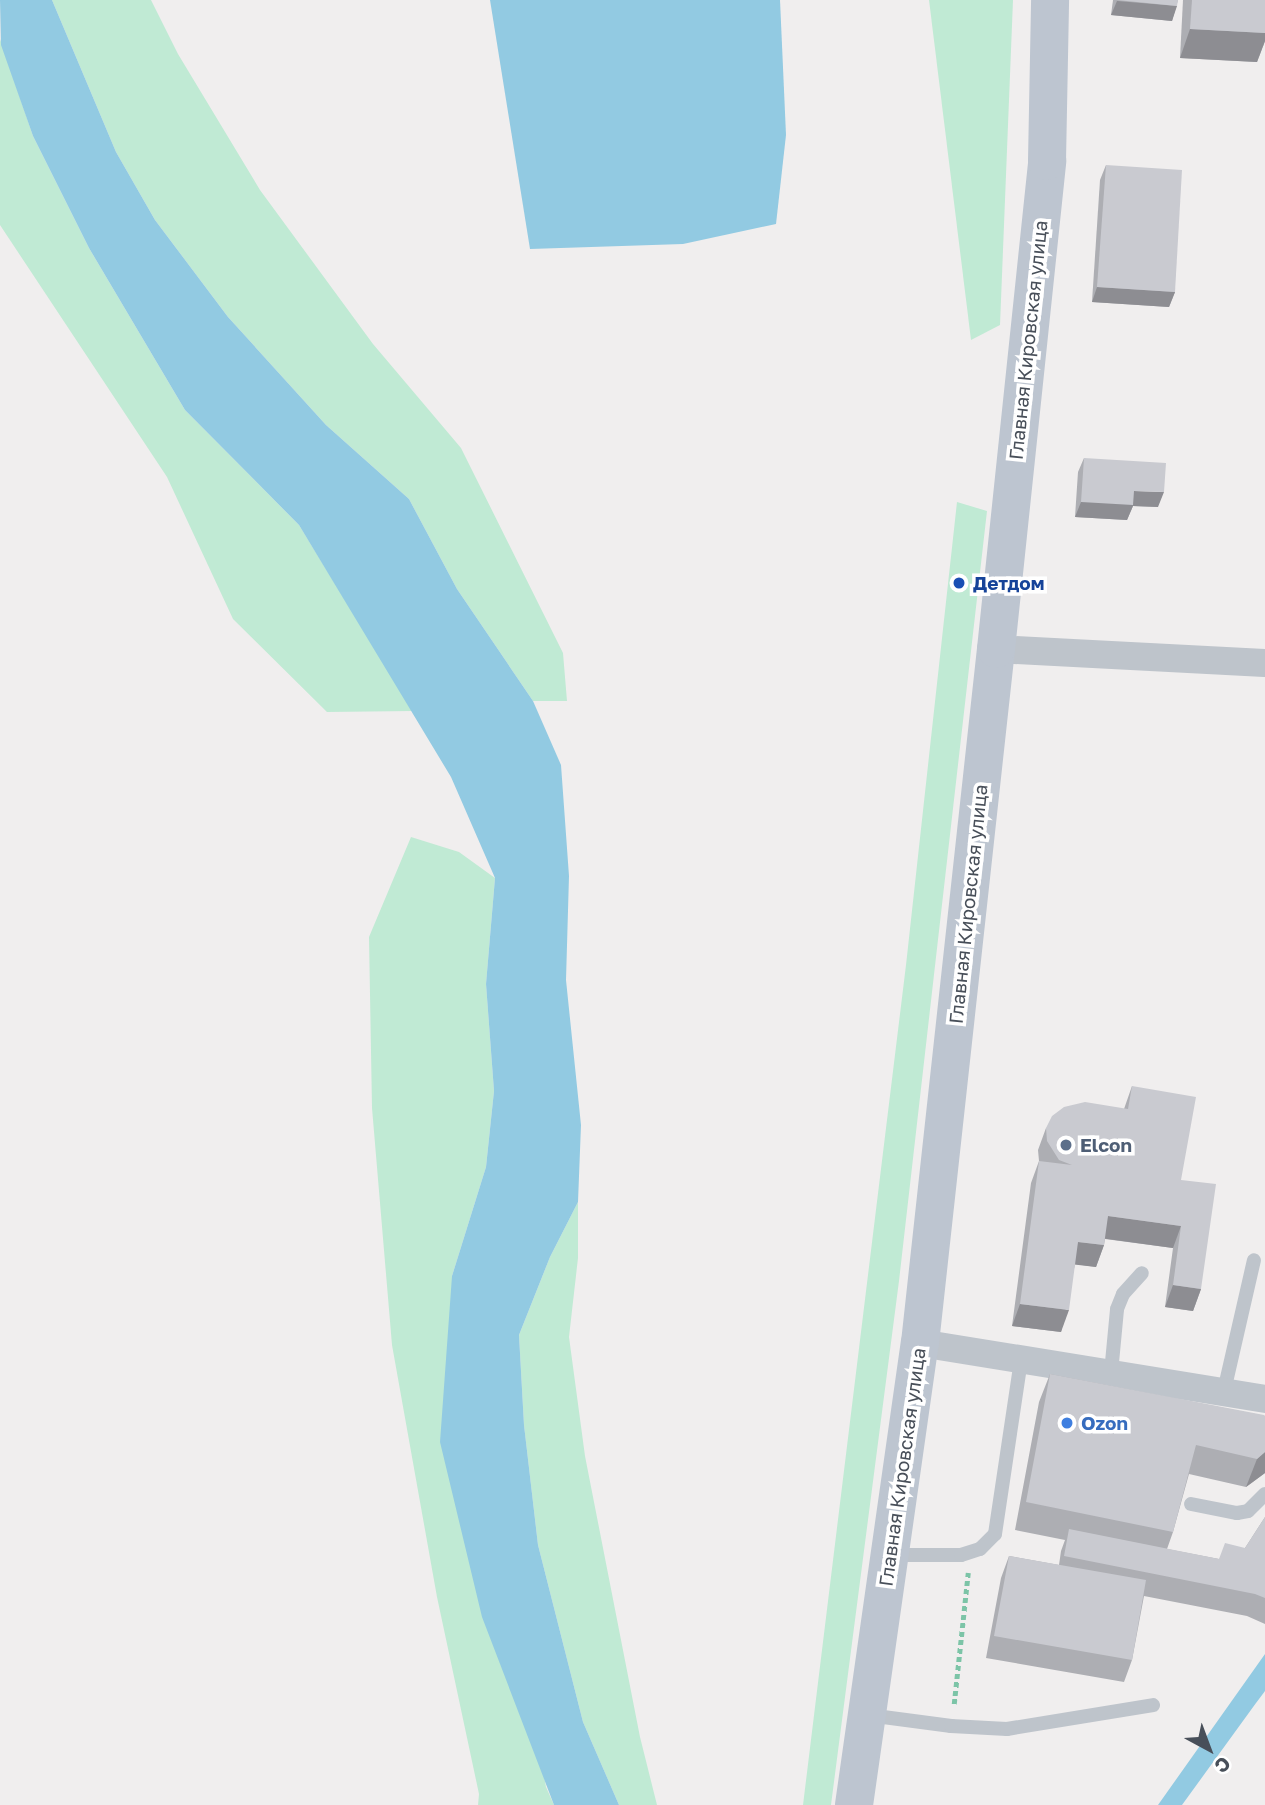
<!DOCTYPE html>
<html>
<head>
<meta charset="utf-8">
<style>
	body { margin:0 }
	#map { position:relative; width:1265px; height:1805px; overflow:hidden; background:#f0eeee; font-family:"Golos Text",sans-serif }
	div>[style] { position:absolute }
	[style*='--x'] { left:calc(var(--x)*1px); top:calc(var(--y)*1px); width:calc(var(--w)*1px); rotate:calc(var(--a)*1deg) }
	.green>* { inset:0; background:#c0ead4 }
	.water>* { inset:0; background:#92cae2 }
	.path>* { height:4.5px; margin-top:-2.25px; transform-origin:0; background:repeating-linear-gradient(90deg,#7cc4a7 0 5px,transparent 0 8.5px) }
	.lane>* { height:14px; margin:-7px; padding:0 7px; transform-origin:7px; border-radius:7px; background:#bec4cb }
	.street>* { height:28px; margin:-14px; padding:0 14px; transform-origin:14px; border-radius:14px; background:#bec4cb }
	.secondary>* { height:38px; margin:-19px; padding:0 19px; transform-origin:19px; border-radius:19px; background:#bdc5d0 }
	.wall>* { inset:0; background:#adaeb3 }
	.shaded-wall>* { inset:0; background:#8d8d92 }
	.building>* { inset:0; background:#c9cad0 }
	.dots>* { width:19px; height:19px; translate:-50% -50%; box-sizing:border-box; border:4px solid #fff; border-radius:50% }
	span { translate:-50% -50%; white-space:nowrap; text-align:center; line-height:1.15; -webkit-text-stroke:7px #fff; paint-order:stroke }
	.street-label { font-size:19px; color:#484f59 }
	.transit-label { font-size:19px; color:#164399; font-weight:700 }
	.left { translate:0 -50%; text-align:left }
	.service-label { font-size:19px; color:#4e5e75; font-weight:700 }
	.shop-label { font-size:19px; color:#366cbe; font-weight:700 }
	.north { position:absolute; left:1174px; top:1714px; width:70px; height:70px; -webkit-text-stroke:5px #fff; paint-order:stroke; rotate:139deg; font-size:19px; font-weight:700; line-height:28px; text-align:center; color:#484f59 }
	.north::after { content:''; display:block; margin:auto; width:24px; height:32px; background:#484f59; clip-path:polygon(50% 0,100% 100%,50% 72%,0 100%) }
</style>
</head>
<body>
<div id="map">
	<div class="green">
		<div style="clip-path:polygon(52px 0,151px 0,178px 54px,260px 190px,373px 344px,461px 448px,563px 653px,567px 701px,533px 701px,457px 589px,409px 499px,326px 425px,228px 317px,155px 220px,116px 152px)"></div>
		<div style="clip-path:polygon(929px 0,1013px 0,1000px 325px,971px 340px)"></div>
		<div style="clip-path:polygon(0 39px,33px 136px,89px 248px,185px 410px,299px 525px,413px 711px,327px 712px,233px 619px,167px 477px,0 225px)"></div>
		<div style="clip-path:polygon(957px 502px,987px 511px,899px 1281px,831px 1805px,803px 1805px,906px 965px)"></div>
		<div style="clip-path:polygon(411px 837px,459px 852px,495px 878px,486px 984px,494px 1091px,486px 1167px,452px 1276px,546px 1787px,554px 1805px,478px 1805px,479px 1794px,437px 1597px,392px 1345px,372px 1108px,369px 937px)"></div>
		<div style="clip-path:polygon(578px 1202px,578px 1258px,569px 1337px,585px 1456px,640px 1737px,657px 1805px,619px 1805px,583px 1722px,538px 1545px,524px 1425px,519px 1335px,550px 1257px)"></div>
	</div>
	<div class="water">
		<div style="clip-path:polygon(0 0,52px 0,116px 152px,155px 220px,228px 317px,326px 425px,409px 499px,457px 589px,533px 701px,561px 765px,569px 876px,566px 980px,581px 1125px,578px 1202px,550px 1257px,519px 1335px,524px 1425px,538px 1545px,583px 1722px,619px 1805px,554px 1805px,482px 1617px,440px 1442px,452px 1276px,486px 1167px,494px 1091px,486px 984px,495px 878px,451px 777px,299px 525px,185px 410px,89px 248px,33px 136px,1px 45px)"></div>
		<div style="clip-path:polygon(490px 0,780px 0,786px 135px,776px 224px,683px 244px,530px 249px)"></div>
		<div style="clip-path:polygon(1265px 1654px,1265px 1691px,1256px 1703px,1182px 1805px,1158px 1805px)"></div>
	</div>
	<div class="path">
		<div style="--x:954;--y:1704;--w:132;--a:-83.9"></div>
	</div>
	<div class="lane">
		<div style="--x:1111;--y:1373;--w:64;--a:-84.6"></div>
		<div style="--x:1117;--y:1309;--w:16;--a:-68"></div>
		<div style="--x:1123;--y:1294;--w:28;--a:-48"></div>
		<div style="--x:1224;--y:1391;--w:134;--a:-77.1"></div>
		<div style="--x:1191;--y:1504;--w:47;--a:11.1"></div>
		<div style="--x:1237;--y:1513;--w:11;--a:-10"></div>
		<div style="--x:1248;--y:1511;--w:24;--a:-45"></div>
		<div style="--x:891;--y:1555;--w:70;--a:0"></div>
		<div style="--x:961;--y:1555;--w:20;--a:-18"></div>
		<div style="--x:980;--y:1549;--w:21;--a:-45"></div>
		<div style="--x:995;--y:1534;--w:177;--a:-81.5"></div>
		<div style="--x:868;--y:1715;--w:84;--a:7.5"></div>
		<div style="--x:951;--y:1726;--w:56;--a:3.1"></div>
		<div style="--x:1007;--y:1729;--w:148;--a:-9.3"></div>
	</div>
	<div class="street">
		<div style="--x:996;--y:649;--w:269;--a:3"></div>
		<div style="--x:920;--y:1343;--w:350;--a:9.2"></div>
	</div>
	<div class="secondary">
		<div style="--x:854;--y:1805;--w:467;--a:-81.9"></div>
		<div style="--x:920;--y:1343;--w:698;--a:-83.75"></div>
		<div style="--x:996;--y:649;--w:491;--a:-84"></div>
		<div style="--x:1047;--y:161;--w:161;--a:-88.9"></div>
	</div>
	<div class="wall">
		<div style="clip-path:polygon(1113px 0,1178px 0,1172px 21px,1111px 15px)"></div>
		<div style="clip-path:polygon(1183px 0,1265px 0,1265px 41px,1257px 62px,1180px 58px)"></div>
		<div style="clip-path:polygon(1106px 165px,1175px 292px,1169px 307px,1092px 302px,1100px 180px)"></div>
		<div style="clip-path:polygon(1084px 458px,1158px 507px,1133px 506px,1127px 520px,1075px 517px,1078px 472px)"></div>
		<div style="clip-path:polygon(1132px 1086px,1181px 1180px,1201px 1289px,1193px 1311px,1165px 1307px,1173px 1248px,1105px 1239px,1104px 1245px,1096px 1267px,1075px 1264px,1061px 1332px,1012px 1326px,1031px 1183px,1039px 1161px,1038px 1150px,1046px 1128px,1124px 1109px)"></div>
		<div style="clip-path:polygon(1050px 1374px,1265px 1416px,1265px 1473px,1246px 1487px,1189px 1474px,1173px 1532px,1167px 1549px,1219px 1559px,1245px 1548px,1265px 1517px,1265px 1624px,1247px 1616px,1144px 1596px,1132px 1660px,1124px 1682px,986px 1658px,1001px 1578px,1009px 1556px,1059px 1565px,1061px 1551px,1065px 1540px,1015px 1530px,1039px 1402px)"></div>
	</div>
	<div class="shaded-wall">
		<div style="clip-path:polygon(1117px 1px,1177px 6px,1172px 21px,1111px 15px)"></div>
		<div style="clip-path:polygon(1190px 29px,1265px 33px,1265px 41px,1257px 62px,1180px 58px)"></div>
		<div style="clip-path:polygon(1097px 287px,1175px 292px,1169px 307px,1092px 302px)"></div>
		<div style="clip-path:polygon(1134px 491px,1164px 492px,1158px 507px,1133px 506px,1127px 520px,1075px 517px,1081px 502px)"></div>
		<div style="clip-path:polygon(1108px 1216px,1181px 1226px,1173px 1248px,1100px 1238px)"></div>
		<div style="clip-path:polygon(1078px 1242px,1104px 1245px,1096px 1267px,1070px 1264px)"></div>
		<div style="clip-path:polygon(1173px 1285px,1201px 1289px,1193px 1311px,1165px 1307px)"></div>
		<div style="clip-path:polygon(1020px 1304px,1069px 1310px,1061px 1332px,1012px 1326px)"></div>
		<div style="clip-path:polygon(1265px 1452px,1265px 1473px,1246px 1487px,1257px 1459px)"></div>
	</div>
	<div class="building">
		<div style="clip-path:polygon(1117px 0,1178px 0,1177px 6px)"></div>
		<div style="clip-path:polygon(1192px 0,1265px 0,1265px 33px,1190px 29px)"></div>
		<div style="clip-path:polygon(1106px 165px,1182px 170px,1175px 292px,1097px 287px)"></div>
		<div style="clip-path:polygon(1084px 458px,1166px 463px,1164px 492px,1134px 491px,1133px 505px,1081px 502px)"></div>
		<div style="clip-path:polygon(1132px 1086px,1196px 1097px,1181px 1180px,1216px 1184px,1201px 1289px,1173px 1285px,1181px 1226px,1108px 1216px,1104px 1245px,1078px 1242px,1069px 1310px,1020px 1304px,1039px 1161px,1072px 1165px,1059px 1160px,1047px 1141px,1046px 1128px,1052px 1116px,1064px 1107px,1085px 1102px,1128px 1109px)"></div>
		<div style="clip-path:polygon(1050px 1374px,1264px 1415px,1265px 1416px,1265px 1452px,1257px 1459px,1196px 1445px,1173px 1532px,1026px 1502px)"></div>
		<div style="clip-path:polygon(1265px 1517px,1265px 1598px,1255px 1594px,1064px 1556px,1069px 1529px,1219px 1559px,1225px 1543px,1245px 1548px)"></div>
		<div style="clip-path:polygon(1009px 1556px,1146px 1580px,1132px 1660px,994px 1636px)"></div>
	</div>
	<div class="dots">
		<div style="left:959px;top:583px;background:#1a4fb4"></div>
		<div style="left:1066px;top:1145px;background:#5c6f8a"></div>
		<div style="left:1067px;top:1423px;background:#3f7fe0"></div>
	</div>
	<div class="street-label">
		<span style="left:1028px;top:340px;rotate:-84deg">Главная Кировская улица</span>
		<span style="left:968px;top:904px;rotate:-84deg">Главная Кировская улица</span>
		<span style="left:902px;top:1467px;rotate:-82deg">Главная Кировская улица</span>
	</div>
	<div class="transit-label">
		<span class="left" style="left:973px;top:583px">Детдом</span>
	</div>
	<div class="service-label">
		<span class="left" style="left:1080px;top:1145px">Elcon</span>
	</div>
	<div class="shop-label">
		<span class="left" style="left:1081px;top:1423px">Ozon</span>
	</div>
	<div class="north">С</div>
</div>
</body>
</html>
